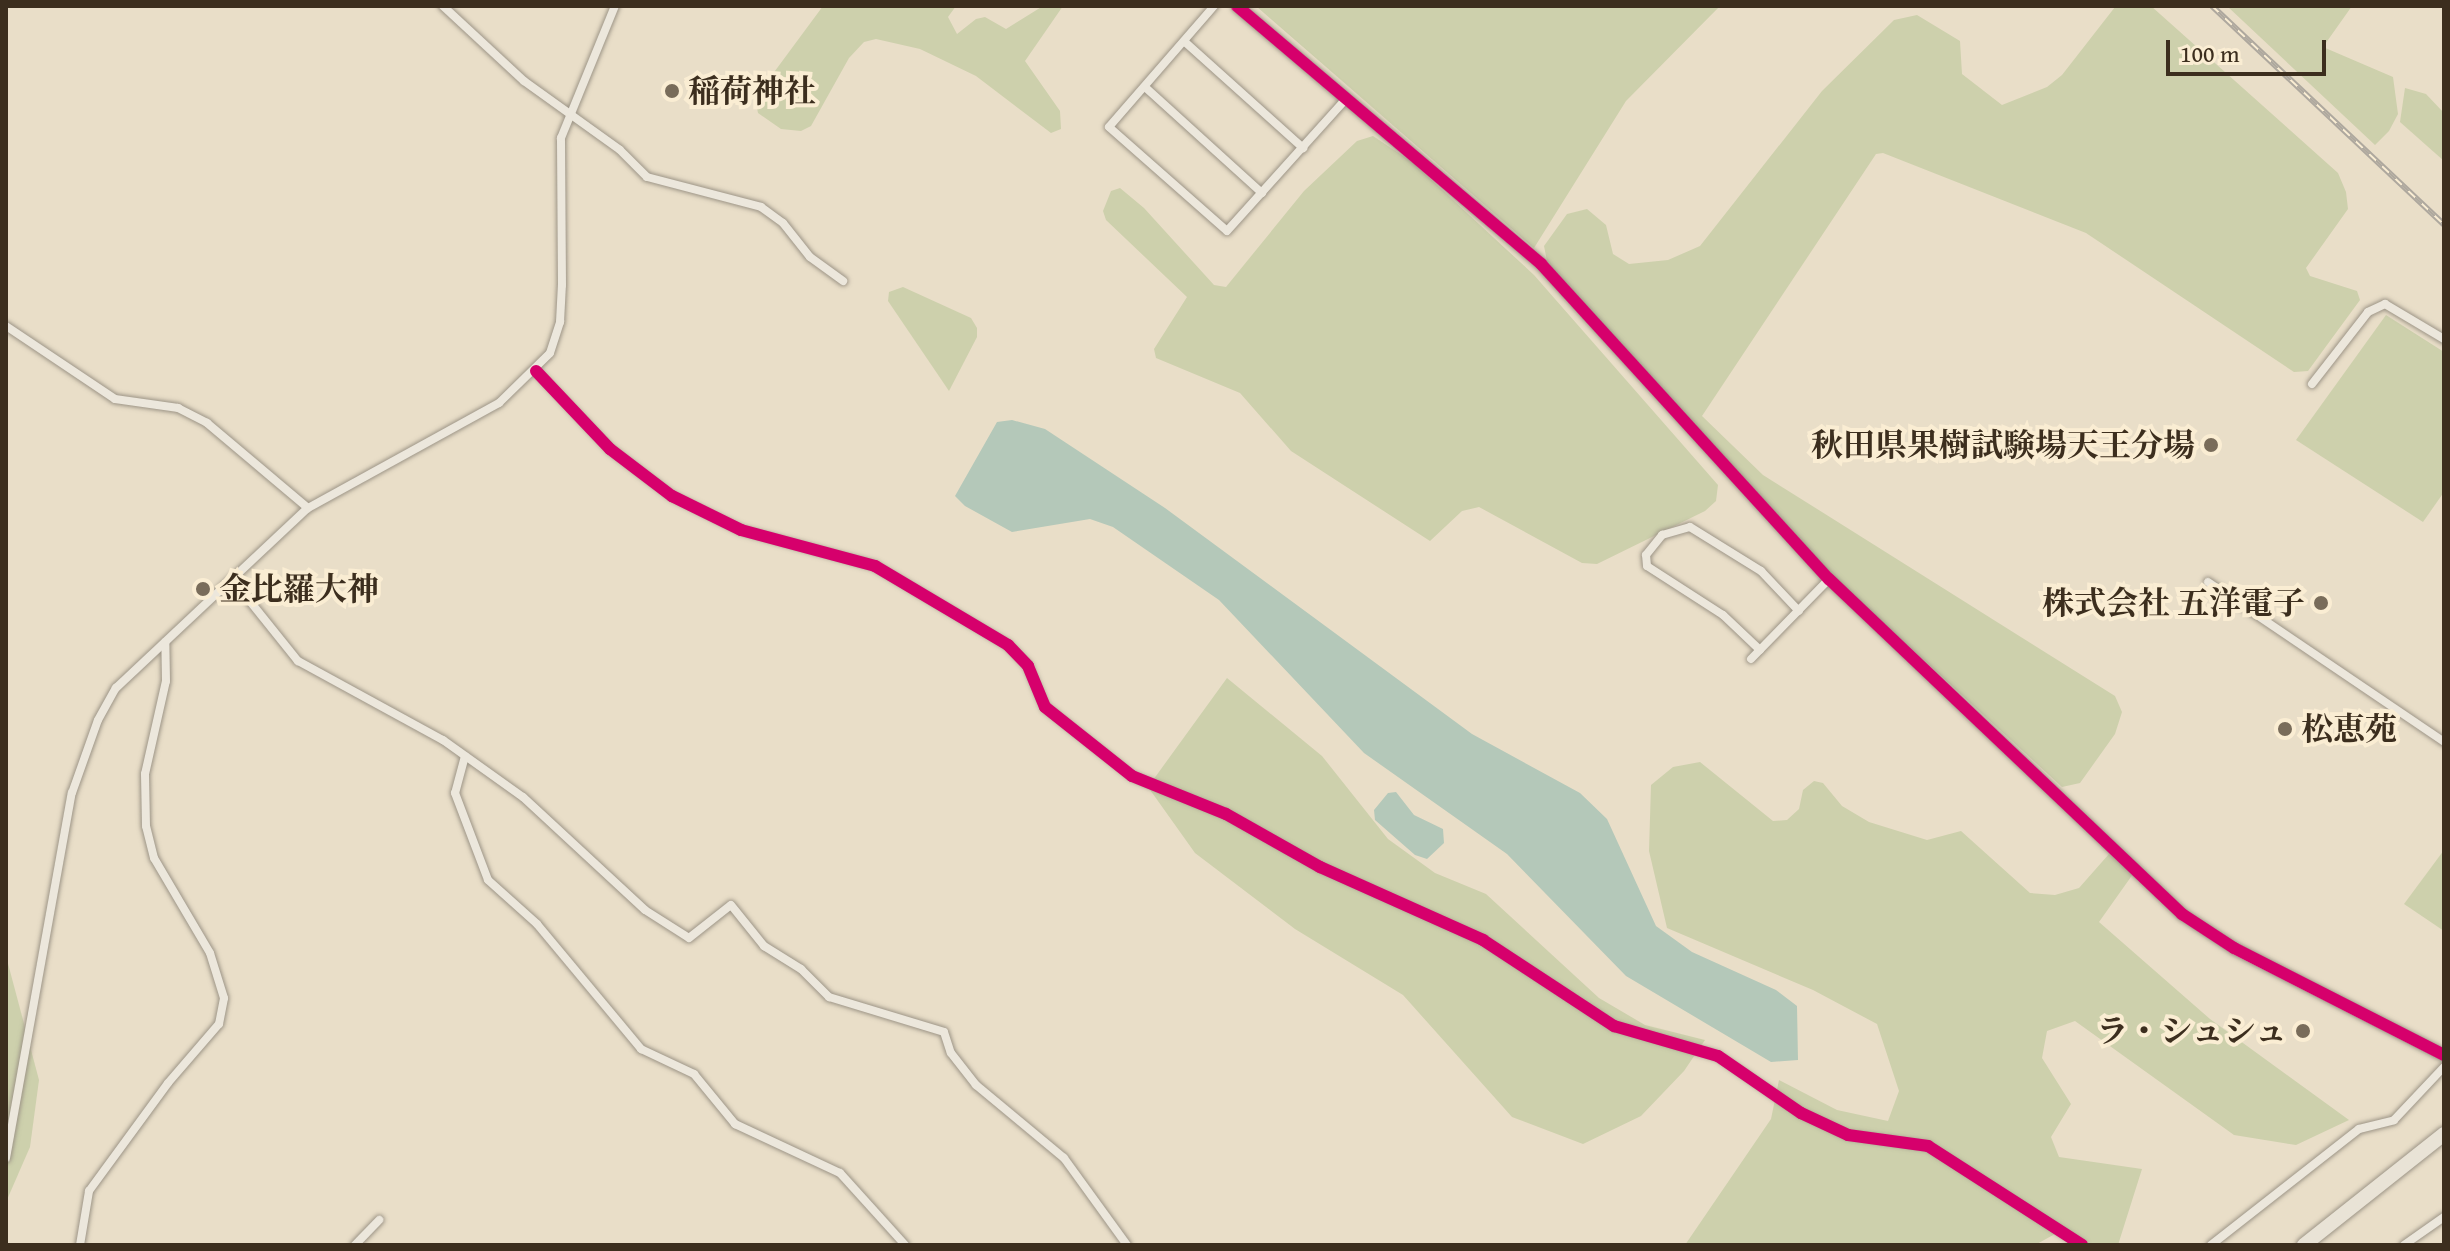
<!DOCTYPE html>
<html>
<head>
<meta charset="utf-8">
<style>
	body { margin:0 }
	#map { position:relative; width:2450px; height:1251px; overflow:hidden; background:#e9dec8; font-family:"Gentium Book Plus","Noto Serif JP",serif }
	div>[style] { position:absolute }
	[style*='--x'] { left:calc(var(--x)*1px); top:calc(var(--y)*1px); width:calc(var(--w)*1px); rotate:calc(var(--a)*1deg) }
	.green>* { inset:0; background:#cdd0ac }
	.water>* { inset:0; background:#b4c8b9 }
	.roads { filter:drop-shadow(0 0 2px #9d9587) drop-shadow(0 0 2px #9d9587) }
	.minor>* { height:8px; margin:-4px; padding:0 4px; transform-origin:4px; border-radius:4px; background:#ece7dc }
	.tertiary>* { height:11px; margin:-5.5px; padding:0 5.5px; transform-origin:5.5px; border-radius:5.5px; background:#ece7dc }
	.trunk>* { height:14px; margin:-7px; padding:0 7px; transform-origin:7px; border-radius:7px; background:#e9e3d6 }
	.rail>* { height:6px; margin-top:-3px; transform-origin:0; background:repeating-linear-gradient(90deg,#faedd3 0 9px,#aea89e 0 18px); box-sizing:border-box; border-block:2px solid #aea89e }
	.cycleway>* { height:12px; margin:-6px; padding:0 6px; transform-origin:6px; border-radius:6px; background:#d6006c }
	.dots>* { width:22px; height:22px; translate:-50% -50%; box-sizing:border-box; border:4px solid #faedd3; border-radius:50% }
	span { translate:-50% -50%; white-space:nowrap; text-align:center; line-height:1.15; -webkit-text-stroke:8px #faedd3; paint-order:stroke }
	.poi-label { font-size:32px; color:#3c2e1e; font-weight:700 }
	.left { translate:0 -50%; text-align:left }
	.right { translate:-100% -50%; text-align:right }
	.frame { position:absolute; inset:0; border:8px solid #3c2e1e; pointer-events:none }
	.scale { position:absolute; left:2166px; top:40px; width:160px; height:36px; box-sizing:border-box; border:4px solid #3c2e1e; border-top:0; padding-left:10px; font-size:24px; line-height:28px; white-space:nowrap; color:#3c2e1e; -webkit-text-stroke:6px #faedd3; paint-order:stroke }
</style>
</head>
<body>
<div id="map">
	<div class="green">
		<div style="clip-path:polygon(823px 6px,956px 6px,948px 17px,957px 34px,976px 19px,985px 17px,1006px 29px,1043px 6px,1063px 6px,1025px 61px,1060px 111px,1061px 129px,1051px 133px,976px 76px,920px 49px,876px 39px,864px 42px,849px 58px,811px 126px,801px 131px,781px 129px,758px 113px,755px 98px)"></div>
		<div style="clip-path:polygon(1256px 6px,1720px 6px,1626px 101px,1534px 248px)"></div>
		<div style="clip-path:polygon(2151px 6px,2338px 173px,2346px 192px,2348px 209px,2306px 268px,2310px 276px,2357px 291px,2360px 300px,2308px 371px,2294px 372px,2086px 233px,1883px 153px,1876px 154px,1702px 416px,1763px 475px,2115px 696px,2122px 712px,2115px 734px,2080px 783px,2062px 787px,1837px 580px,1571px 294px,1547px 261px,1544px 246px,1567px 214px,1587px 209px,1606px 225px,1613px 254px,1629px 264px,1668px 260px,1700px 246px,1822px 91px,1894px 20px,1917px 15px,1960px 41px,1962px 74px,2002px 105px,2047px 87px,2062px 75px,2115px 7px)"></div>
		<div style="clip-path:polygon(2227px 6px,2352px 6px,2323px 47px,2393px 77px,2398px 114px,2389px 131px,2375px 145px)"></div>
		<div style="clip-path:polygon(2405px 88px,2426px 94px,2444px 113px,2444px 161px,2400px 122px)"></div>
		<div style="clip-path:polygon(1373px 136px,1412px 162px,1534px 275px,1718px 485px,1716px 501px,1705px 511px,1597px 564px,1582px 563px,1479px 507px,1462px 511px,1430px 541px,1291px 451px,1240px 393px,1156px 358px,1154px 349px,1187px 297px,1106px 220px,1103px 211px,1111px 191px,1120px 188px,1144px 208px,1214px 285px,1226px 287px,1304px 191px,1357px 141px)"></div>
		<div style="clip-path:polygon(903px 287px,971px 318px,977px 328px,977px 337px,949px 391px,888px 301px,889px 292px)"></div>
		<div style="clip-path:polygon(2386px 315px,2444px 352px,2444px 492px,2423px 522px,2296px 440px)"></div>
		<div style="clip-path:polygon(1227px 678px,1322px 756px,1388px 839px,1435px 873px,1486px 894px,1599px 998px,1645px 1025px,1705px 1040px,1684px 1071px,1641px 1116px,1583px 1144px,1512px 1117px,1403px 995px,1295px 929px,1195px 853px,1148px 787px)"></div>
		<div style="clip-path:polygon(1700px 762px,1773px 821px,1787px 820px,1799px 809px,1803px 790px,1814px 781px,1823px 783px,1842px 806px,1869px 822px,1927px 840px,1961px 831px,2030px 893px,2055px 895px,2079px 888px,2109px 854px,2133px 874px,2099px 922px,2210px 1019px,2349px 1120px,2296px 1145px,2234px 1135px,2075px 1021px,2047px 1031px,2042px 1058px,2071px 1104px,2051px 1137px,2059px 1157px,2142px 1169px,2118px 1245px,2071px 1245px,2055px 1234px,2035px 1245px,1685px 1245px,1771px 1119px,1779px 1080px,1837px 1110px,1888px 1121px,1899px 1091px,1877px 1024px,1813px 990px,1667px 928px,1649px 851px,1651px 785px,1673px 767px)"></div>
		<div style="clip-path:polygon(2444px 850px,2444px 931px,2404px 904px)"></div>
		<div style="clip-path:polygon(6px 956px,39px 1080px,30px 1147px,6px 1202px)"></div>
	</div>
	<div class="water">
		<div style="clip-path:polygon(1012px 420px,1045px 429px,1165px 508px,1472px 734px,1580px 793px,1607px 819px,1656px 926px,1692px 952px,1776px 990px,1797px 1006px,1798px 1060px,1771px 1062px,1626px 976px,1507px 854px,1364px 753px,1219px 600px,1113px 527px,1090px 519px,1012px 532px,965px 506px,955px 496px,997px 422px)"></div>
		<div style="clip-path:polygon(1396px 792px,1414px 815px,1443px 829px,1444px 843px,1427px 859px,1415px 855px,1375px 820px,1374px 810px,1388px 793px)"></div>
	</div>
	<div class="roads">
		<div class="minor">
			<div style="--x:443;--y:6;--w:110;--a:42.8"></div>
			<div style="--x:524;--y:81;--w:118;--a:35.7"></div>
			<div style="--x:620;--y:150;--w:38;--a:45"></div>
			<div style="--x:647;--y:177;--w:118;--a:14.7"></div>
			<div style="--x:761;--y:207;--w:27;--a:36"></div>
			<div style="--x:783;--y:223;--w:43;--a:51.5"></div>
			<div style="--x:810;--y:257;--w:41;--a:36"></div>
			<div style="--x:1214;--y:6;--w:160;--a:131"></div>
			<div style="--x:1109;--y:127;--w:157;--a:41.4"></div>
			<div style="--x:1227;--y:231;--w:178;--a:-48"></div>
			<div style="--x:1185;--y:42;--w:159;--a:41.9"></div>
			<div style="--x:1145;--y:87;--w:158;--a:42.2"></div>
			<div style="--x:6;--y:326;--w:131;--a:33.8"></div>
			<div style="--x:115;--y:399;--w:64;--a:8.1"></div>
			<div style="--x:178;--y:408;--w:33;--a:27"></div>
			<div style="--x:207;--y:423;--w:132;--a:40.1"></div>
			<div style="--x:536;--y:371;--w:108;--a:46.5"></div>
			<div style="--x:610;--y:449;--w:78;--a:37.2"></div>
			<div style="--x:672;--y:496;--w:77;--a:26.2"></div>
			<div style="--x:741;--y:530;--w:139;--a:15"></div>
			<div style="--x:875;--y:566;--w:155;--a:30.7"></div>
			<div style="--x:1008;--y:645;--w:29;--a:46"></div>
			<div style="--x:1028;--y:666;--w:44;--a:67.5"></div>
			<div style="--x:1045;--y:707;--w:111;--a:38.4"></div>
			<div style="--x:1132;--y:776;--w:101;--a:22"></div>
			<div style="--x:1226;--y:814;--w:108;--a:29.4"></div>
			<div style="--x:1320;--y:867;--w:179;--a:24.1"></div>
			<div style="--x:1483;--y:940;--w:157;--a:33.3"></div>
			<div style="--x:1614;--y:1026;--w:108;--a:16.1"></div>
			<div style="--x:1718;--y:1056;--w:101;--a:34.5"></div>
			<div style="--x:1801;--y:1113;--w:52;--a:25.1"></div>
			<div style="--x:1848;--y:1135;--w:81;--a:7.8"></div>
			<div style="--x:1928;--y:1146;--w:183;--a:32.7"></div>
			<div style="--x:2312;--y:384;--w:91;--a:-52.1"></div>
			<div style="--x:2368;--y:312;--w:19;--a:-25"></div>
			<div style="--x:2385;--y:304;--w:69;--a:30.7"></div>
			<div style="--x:233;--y:580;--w:104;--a:51.3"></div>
			<div style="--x:298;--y:661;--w:165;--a:28.6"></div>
			<div style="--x:443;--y:740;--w:98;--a:35.5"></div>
			<div style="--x:523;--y:797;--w:166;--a:42.8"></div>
			<div style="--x:645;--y:910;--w:52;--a:32.5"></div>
			<div style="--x:689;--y:938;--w:53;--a:-38.2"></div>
			<div style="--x:731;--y:905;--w:53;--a:51.2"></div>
			<div style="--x:764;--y:946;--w:44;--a:31.9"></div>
			<div style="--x:801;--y:969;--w:40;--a:45"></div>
			<div style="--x:829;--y:997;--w:120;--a:16.9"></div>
			<div style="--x:944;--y:1032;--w:22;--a:72"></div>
			<div style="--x:951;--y:1053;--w:41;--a:52"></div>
			<div style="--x:976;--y:1085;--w:114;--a:39.7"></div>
			<div style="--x:1064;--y:1158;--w:107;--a:54.1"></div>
			<div style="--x:2208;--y:582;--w:285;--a:34.1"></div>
			<div style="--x:1760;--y:650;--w:51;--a:-136.6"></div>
			<div style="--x:1723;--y:615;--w:90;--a:-147.2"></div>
			<div style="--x:1647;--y:566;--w:11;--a:-95"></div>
			<div style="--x:1646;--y:555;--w:26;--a:-51"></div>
			<div style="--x:1662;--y:535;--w:29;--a:-16"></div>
			<div style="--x:1690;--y:527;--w:84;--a:31.8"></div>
			<div style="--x:1761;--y:571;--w:55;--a:46.5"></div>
			<div style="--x:1751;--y:659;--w:112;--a:-45.7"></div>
			<div style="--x:465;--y:756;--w:38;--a:105"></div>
			<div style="--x:455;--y:793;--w:93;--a:69.2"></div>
			<div style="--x:488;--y:880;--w:66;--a:41.9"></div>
			<div style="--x:537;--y:924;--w:163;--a:50.2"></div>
			<div style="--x:641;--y:1049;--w:59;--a:25.3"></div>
			<div style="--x:694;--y:1074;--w:65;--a:50.6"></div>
			<div style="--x:735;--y:1124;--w:116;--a:25"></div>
			<div style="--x:840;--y:1173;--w:97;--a:47.9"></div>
			<div style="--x:6;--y:1158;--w:371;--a:-79.8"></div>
			<div style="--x:72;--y:793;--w:77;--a:-70.4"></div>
			<div style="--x:98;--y:720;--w:37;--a:-61"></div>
			<div style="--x:116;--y:688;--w:263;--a:-43.2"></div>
			<div style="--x:308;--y:508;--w:218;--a:-28.8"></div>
			<div style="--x:499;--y:403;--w:71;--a:-44.4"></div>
			<div style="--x:550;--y:353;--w:33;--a:-72"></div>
			<div style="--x:560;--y:322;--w:37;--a:-87"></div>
			<div style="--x:562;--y:285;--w:147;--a:-90.4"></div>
			<div style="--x:561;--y:138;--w:143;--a:-67.8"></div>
			<div style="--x:80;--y:1245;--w:55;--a:-80.5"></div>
			<div style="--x:89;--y:1191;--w:134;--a:-53.8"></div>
			<div style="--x:168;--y:1083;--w:78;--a:-49.2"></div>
			<div style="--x:219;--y:1024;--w:26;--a:-79"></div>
			<div style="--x:224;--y:998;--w:47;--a:-107.3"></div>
			<div style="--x:210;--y:953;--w:110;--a:-120.5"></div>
			<div style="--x:154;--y:858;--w:33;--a:-104"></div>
			<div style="--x:146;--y:826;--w:52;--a:-91.1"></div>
			<div style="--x:145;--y:774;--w:95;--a:-77.3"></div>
			<div style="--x:166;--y:681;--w:39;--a:-91"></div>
			<div style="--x:355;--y:1245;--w:35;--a:-46"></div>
			<div style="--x:2211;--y:1245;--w:188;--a:-38.1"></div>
			<div style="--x:2359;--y:1129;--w:36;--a:-14"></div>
			<div style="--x:2394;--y:1120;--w:73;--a:-46.7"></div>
			<div style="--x:2404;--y:1245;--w:49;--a:-35"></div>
		</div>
		<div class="tertiary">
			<div style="--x:1237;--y:6;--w:399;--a:40.3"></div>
			<div style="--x:1541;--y:264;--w:427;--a:47.6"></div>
			<div style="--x:1829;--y:579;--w:487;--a:43.5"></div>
			<div style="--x:2182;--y:914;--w:62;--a:33.2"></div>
			<div style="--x:2234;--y:948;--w:236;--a:27"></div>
		</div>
		<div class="trunk">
			<div style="--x:2304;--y:1245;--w:179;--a:-38.4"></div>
		</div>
	</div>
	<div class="rail">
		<div style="--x:2212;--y:6;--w:319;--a:43.3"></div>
	</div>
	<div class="cycleway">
		<div style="--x:1237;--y:6;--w:399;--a:40.3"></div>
		<div style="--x:1541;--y:264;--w:427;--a:47.6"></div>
		<div style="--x:1829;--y:579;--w:487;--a:43.5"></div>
		<div style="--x:2182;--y:914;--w:62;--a:33.2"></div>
		<div style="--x:2234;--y:948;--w:236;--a:27"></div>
		<div style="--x:536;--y:371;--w:108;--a:46.5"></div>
		<div style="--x:610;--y:449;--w:78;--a:37.2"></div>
		<div style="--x:672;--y:496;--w:77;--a:26.2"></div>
		<div style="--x:741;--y:530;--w:139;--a:15"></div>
		<div style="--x:875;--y:566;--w:155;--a:30.7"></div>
		<div style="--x:1008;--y:645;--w:29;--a:46"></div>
		<div style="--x:1028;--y:666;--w:44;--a:67.5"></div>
		<div style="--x:1045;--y:707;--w:111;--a:38.4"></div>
		<div style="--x:1132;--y:776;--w:101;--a:22"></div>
		<div style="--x:1226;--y:814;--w:108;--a:29.4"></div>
		<div style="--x:1320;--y:867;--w:179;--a:24.1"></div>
		<div style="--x:1483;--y:940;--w:157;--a:33.3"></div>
		<div style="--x:1614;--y:1026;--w:108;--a:16.1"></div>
		<div style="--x:1718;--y:1056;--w:101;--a:34.5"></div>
		<div style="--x:1801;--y:1113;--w:52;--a:25.1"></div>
		<div style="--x:1848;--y:1135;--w:81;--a:7.8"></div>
		<div style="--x:1928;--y:1146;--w:183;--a:32.7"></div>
	</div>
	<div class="dots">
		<div style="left:672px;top:91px;background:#796c5a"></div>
		<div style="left:2211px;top:445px;background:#796c5a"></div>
		<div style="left:203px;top:589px;background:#796c5a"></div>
		<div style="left:2321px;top:603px;background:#796c5a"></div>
		<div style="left:2285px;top:729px;background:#796c5a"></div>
		<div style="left:2303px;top:1031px;background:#796c5a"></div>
	</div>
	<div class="poi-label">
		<span class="left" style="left:688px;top:91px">稲荷神社</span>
		<span class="right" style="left:2195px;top:445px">秋田県果樹試験場天王分場</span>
		<span class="left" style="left:219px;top:589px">金比羅大神</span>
		<span class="right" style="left:2305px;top:603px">株式会社 五洋電子</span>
		<span class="left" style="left:2301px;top:729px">松恵苑</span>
		<span class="right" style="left:2287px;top:1031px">ラ・シュシュ</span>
	</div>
	<div class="frame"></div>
	<div class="scale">100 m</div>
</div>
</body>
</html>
